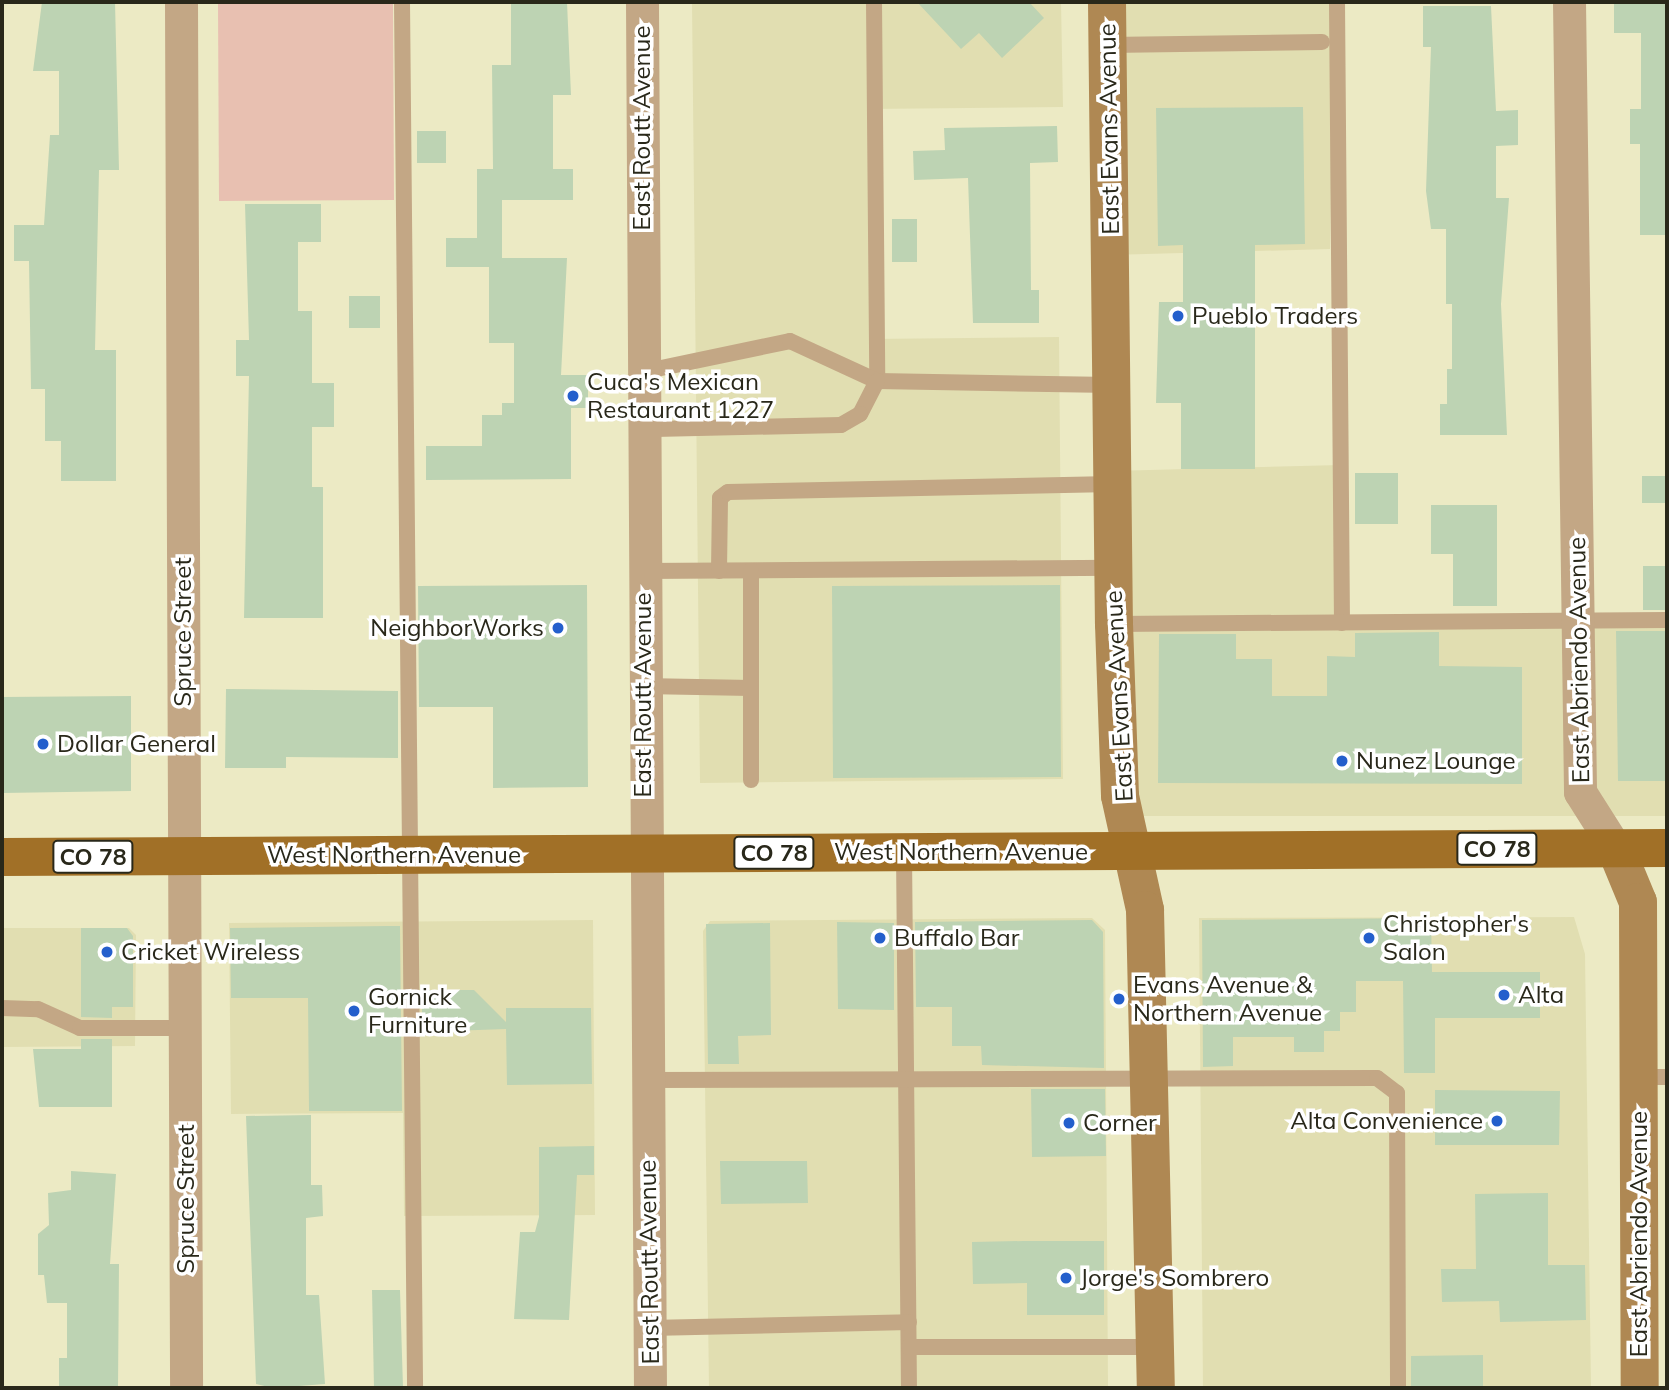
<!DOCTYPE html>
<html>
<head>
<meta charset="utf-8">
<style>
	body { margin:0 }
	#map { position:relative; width:1669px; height:1390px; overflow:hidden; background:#eceac4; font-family:Mulish,sans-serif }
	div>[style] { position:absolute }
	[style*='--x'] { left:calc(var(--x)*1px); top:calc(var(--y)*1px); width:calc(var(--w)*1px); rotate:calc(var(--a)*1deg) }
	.built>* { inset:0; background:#e1deb1 }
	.green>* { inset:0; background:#e8c0b1 }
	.building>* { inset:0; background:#bdd3b3 }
	.lane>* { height:16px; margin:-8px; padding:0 8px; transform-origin:8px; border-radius:8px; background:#c3a785 }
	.street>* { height:33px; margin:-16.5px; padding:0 16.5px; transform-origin:16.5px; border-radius:16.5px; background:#c3a785 }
	.secondary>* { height:38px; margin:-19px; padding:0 19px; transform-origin:19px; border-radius:19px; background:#af8853 }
	.primary>* { height:38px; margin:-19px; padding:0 19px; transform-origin:19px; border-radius:19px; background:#a17027 }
	.dots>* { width:19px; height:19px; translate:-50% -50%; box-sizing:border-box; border:4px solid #fff; border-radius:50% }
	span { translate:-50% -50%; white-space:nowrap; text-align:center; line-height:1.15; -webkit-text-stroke:7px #fff; paint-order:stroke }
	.shield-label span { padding:2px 5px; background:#fff; border:2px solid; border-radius:5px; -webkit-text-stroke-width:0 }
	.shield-label { font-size:23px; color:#29281a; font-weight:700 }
	.street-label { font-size:24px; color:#29281a }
	.poi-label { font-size:24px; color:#29281a }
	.left { translate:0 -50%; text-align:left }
	.right { translate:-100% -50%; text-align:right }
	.frame { position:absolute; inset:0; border:4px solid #29281a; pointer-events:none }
</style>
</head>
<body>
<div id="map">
	<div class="built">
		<div style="clip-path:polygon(692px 2px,1061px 2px,1063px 107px,868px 109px,870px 339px,1059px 337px,1063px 779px,700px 783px)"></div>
		<div style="clip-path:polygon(1107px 2px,1334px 2px,1330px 249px,1110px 255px)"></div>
		<div style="clip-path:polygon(1341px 465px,1342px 622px,1667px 620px,1667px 816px,1125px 816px,1112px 471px)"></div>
		<div style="clip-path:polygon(1574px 917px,1585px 954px,1591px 1388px,1203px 1388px,1199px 918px)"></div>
		<div style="clip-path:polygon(1092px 918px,1105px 930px,1108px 1388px,709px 1388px,703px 931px,710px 921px)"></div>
		<div style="clip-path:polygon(593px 920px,595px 1215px,404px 1216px,403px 1113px,231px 1114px,229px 923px)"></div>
		<div style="clip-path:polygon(2px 928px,129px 928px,136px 935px,135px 1046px,2px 1047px)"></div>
	</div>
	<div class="green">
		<div style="clip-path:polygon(218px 2px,393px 2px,394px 200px,219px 201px)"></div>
	</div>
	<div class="building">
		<div style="clip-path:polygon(42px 2px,115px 2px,119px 170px,99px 170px,95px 350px,116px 350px,116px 481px,61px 481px,61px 441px,45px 441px,45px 389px,31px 389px,29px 261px,14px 261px,14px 225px,44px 225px,50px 135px,59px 135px,59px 71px,33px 71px)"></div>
		<div style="clip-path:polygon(511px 2px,567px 2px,571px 95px,553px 95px,553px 169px,573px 169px,573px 200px,502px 200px,502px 258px,567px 258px,561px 375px,588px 375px,588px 408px,571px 408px,571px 479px,426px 480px,426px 446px,482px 446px,482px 415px,502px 415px,502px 403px,514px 403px,514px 343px,489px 343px,489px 267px,446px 267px,446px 238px,477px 238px,477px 169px,493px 169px,492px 65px,511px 65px)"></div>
		<div style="clip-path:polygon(917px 2px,1029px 2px,1044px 18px,1002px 58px,979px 33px,961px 49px)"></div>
		<div style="clip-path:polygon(1614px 2px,1667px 2px,1667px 235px,1640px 235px,1640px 144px,1630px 144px,1630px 109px,1641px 109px,1641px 33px,1614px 33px)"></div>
		<div style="clip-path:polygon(1423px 6px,1491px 6px,1496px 111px,1518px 110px,1518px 145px,1496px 146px,1496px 198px,1509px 198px,1501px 304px,1507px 435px,1440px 435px,1440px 404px,1447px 404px,1447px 369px,1452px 369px,1452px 304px,1446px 304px,1446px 229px,1431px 229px,1426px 191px,1431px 47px,1423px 47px)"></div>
		<div style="clip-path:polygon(1303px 107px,1305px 244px,1255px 245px,1255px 469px,1181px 469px,1181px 403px,1156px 403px,1159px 302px,1183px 302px,1183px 245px,1158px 246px,1156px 108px)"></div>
		<div style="clip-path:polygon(1057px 126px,1058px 162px,1030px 163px,1031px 290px,1039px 290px,1039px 323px,973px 323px,968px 178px,914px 180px,913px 151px,945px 150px,944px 128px)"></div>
		<div style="clip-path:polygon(417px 131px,446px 131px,446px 163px,417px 163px)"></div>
		<div style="clip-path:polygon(245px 204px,321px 204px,321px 242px,298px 242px,298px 311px,312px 311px,312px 383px,334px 383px,334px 427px,312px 427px,312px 487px,323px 487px,323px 618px,244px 618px,249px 376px,236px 376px,236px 340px,249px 340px)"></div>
		<div style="clip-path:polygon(892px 219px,917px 219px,917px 262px,892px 262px)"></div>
		<div style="clip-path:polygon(349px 296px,380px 296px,380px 328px,349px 328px)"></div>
		<div style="clip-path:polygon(1355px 473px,1398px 473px,1398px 524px,1355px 524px)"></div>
		<div style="clip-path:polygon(1642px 476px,1667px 476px,1667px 503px,1642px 503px)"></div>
		<div style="clip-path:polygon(1431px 505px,1497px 505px,1497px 606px,1453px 606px,1453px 554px,1431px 554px)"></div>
		<div style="clip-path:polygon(1643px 566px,1667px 566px,1667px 610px,1643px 610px)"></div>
		<div style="clip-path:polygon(587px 585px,588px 787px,493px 788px,493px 707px,419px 707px,418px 586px)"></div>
		<div style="clip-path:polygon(1060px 585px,1061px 777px,833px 778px,832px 586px)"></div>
		<div style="clip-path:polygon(1667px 631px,1667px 781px,1618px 781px,1616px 631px)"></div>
		<div style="clip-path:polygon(1439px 632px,1439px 666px,1522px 667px,1522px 784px,1158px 783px,1159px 634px,1236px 634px,1236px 659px,1272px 659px,1272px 696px,1327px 696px,1327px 656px,1355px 657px,1355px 633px)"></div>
		<div style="clip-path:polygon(226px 689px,398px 691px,398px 758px,286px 757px,286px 768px,225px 768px)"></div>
		<div style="clip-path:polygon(131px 696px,131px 791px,2px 793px,2px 697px)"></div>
		<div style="clip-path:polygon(1431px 918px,1432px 972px,1540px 972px,1540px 1018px,1435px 1018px,1435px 1073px,1404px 1073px,1403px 981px,1356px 981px,1356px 1012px,1340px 1012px,1340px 1031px,1324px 1031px,1324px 1052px,1294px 1052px,1294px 1037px,1233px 1037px,1233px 1066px,1203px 1067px,1202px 920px)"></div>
		<div style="clip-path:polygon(1092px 920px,1103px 932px,1104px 1068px,982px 1065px,981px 1046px,952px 1046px,952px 1007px,916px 1007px,915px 922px)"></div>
		<div style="clip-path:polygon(837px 922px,894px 923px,894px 1010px,838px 1009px)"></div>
		<div style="clip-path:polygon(770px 923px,771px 1035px,738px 1036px,739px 1064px,708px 1064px,706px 924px)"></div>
		<div style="clip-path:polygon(387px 926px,400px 926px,402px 1111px,309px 1111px,308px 998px,231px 998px,230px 928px)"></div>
		<div style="clip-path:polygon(81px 928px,127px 928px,133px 936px,133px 1007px,112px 1007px,112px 1018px,81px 1017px)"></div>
		<div style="clip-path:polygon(422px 990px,474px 990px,506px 1022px,506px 1008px,591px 1008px,592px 1084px,507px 1085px,506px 1029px,422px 1032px)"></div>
		<div style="clip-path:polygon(81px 1039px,112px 1039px,112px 1107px,39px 1107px,33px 1049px,81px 1049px)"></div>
		<div style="clip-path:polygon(1031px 1089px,1105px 1089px,1106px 1156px,1032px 1157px)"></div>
		<div style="clip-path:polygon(1435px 1090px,1560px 1091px,1559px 1145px,1435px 1145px)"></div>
		<div style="clip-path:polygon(311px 1115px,311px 1185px,322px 1185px,323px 1216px,306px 1218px,306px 1295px,319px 1295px,325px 1384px,273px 1388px,256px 1384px,246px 1116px)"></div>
		<div style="clip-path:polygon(594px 1146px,594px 1175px,577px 1175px,569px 1320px,514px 1319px,520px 1232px,535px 1232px,539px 1217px,539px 1147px)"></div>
		<div style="clip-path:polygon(720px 1161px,807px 1161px,808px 1203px,721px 1204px)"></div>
		<div style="clip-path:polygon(71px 1171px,116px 1174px,110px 1264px,119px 1264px,118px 1388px,59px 1388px,59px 1358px,67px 1358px,67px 1303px,47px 1303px,44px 1275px,38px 1275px,38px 1234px,49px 1225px,48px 1193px,71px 1190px)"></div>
		<div style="clip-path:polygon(1548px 1193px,1548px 1265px,1585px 1265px,1586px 1320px,1500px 1322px,1499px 1301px,1442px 1302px,1441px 1269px,1476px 1269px,1475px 1194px)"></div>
		<div style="clip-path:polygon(1023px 1241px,1104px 1241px,1104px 1315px,1027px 1315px,1027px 1283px,973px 1284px,972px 1242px)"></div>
		<div style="clip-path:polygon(372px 1290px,400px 1290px,403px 1388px,374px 1388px)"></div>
		<div style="clip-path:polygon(1483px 1355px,1483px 1388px,1411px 1388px,1411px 1356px)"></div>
	</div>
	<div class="lane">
		<div style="--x:402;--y:2;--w:1386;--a:89.46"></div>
		<div style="--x:874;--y:2;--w:379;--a:89.5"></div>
		<div style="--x:877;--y:381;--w:235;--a:1"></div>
		<div style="--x:1337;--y:2;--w:621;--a:89.54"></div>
		<div style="--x:1108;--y:45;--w:214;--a:-0.8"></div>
		<div style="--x:642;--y:372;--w:151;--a:-11.8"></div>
		<div style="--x:790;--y:341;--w:96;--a:24.7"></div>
		<div style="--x:877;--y:381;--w:37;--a:117"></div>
		<div style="--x:860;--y:414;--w:22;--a:150"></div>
		<div style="--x:841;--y:425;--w:198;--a:178.8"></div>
		<div style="--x:642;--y:571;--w:472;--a:-0.4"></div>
		<div style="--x:719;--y:571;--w:73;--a:-89.2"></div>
		<div style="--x:720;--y:498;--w:10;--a:-37"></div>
		<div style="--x:728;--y:492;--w:384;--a:-1.2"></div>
		<div style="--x:1114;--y:624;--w:553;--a:-0.41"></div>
		<div style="--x:643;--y:686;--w:108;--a:1.1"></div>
		<div style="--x:751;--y:780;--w:209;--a:-90"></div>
		<div style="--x:904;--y:852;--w:536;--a:89.47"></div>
		<div style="--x:2;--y:1008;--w:36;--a:2"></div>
		<div style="--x:38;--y:1009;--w:46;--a:24.3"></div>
		<div style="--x:80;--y:1028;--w:106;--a:0"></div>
		<div style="--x:1638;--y:1077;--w:29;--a:0"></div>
		<div style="--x:646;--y:1080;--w:731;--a:-0.16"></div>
		<div style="--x:1377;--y:1078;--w:25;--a:37"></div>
		<div style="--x:1397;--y:1093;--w:295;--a:89.8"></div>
		<div style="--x:650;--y:1328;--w:259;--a:-1.3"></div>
		<div style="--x:909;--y:1347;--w:246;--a:0"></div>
	</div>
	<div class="street">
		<div style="--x:181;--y:2;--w:1386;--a:89.79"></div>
		<div style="--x:642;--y:2;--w:1386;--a:89.67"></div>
		<div style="--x:1569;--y:2;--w:790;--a:89.2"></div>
		<div style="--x:1580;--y:792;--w:67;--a:57.7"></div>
	</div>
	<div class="secondary">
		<div style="--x:1107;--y:2;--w:622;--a:89.36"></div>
		<div style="--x:1114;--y:624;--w:172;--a:88"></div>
		<div style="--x:1120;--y:796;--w:117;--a:77.6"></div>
		<div style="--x:1145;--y:910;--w:478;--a:88.7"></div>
		<div style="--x:1616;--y:849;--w:57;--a:67.5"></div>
		<div style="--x:1638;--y:902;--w:486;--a:89.8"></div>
	</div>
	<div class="primary">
		<div style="--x:2;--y:857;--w:1665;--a:-0.31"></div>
	</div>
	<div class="dots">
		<div style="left:1178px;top:316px;background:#245fcc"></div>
		<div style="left:573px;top:396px;background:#245fcc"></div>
		<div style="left:558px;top:628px;background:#245fcc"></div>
		<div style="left:43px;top:744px;background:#245fcc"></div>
		<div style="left:1342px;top:761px;background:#245fcc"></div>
		<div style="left:880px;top:938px;background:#245fcc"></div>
		<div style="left:1369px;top:938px;background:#245fcc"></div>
		<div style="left:107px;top:952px;background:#245fcc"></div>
		<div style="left:1504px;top:995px;background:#245fcc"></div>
		<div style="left:1119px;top:999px;background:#245fcc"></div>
		<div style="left:354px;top:1011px;background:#245fcc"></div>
		<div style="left:1497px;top:1121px;background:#245fcc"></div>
		<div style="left:1069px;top:1123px;background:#245fcc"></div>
		<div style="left:1066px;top:1278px;background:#245fcc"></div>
	</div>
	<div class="shield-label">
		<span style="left:1497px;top:849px">CO 78</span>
		<span style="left:774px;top:853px">CO 78</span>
		<span style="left:93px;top:857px">CO 78</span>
	</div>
	<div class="street-label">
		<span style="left:642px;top:128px;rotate:-90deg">East Routt Avenue</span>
		<span style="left:1109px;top:129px;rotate:-91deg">East Evans Avenue</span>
		<span style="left:183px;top:632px;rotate:-90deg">Spruce Street</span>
		<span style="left:1579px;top:660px;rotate:-91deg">East Abriendo Avenue</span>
		<span style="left:643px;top:695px;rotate:-90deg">East Routt Avenue</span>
		<span style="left:1119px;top:696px;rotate:-93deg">East Evans Avenue</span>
		<span style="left:961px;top:852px">West Northern Avenue</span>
		<span style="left:394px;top:855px">West Northern Avenue</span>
		<span style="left:186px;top:1199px;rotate:-90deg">Spruce Street</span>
		<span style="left:1639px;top:1234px;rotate:-90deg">East Abriendo Avenue</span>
		<span style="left:649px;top:1262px;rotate:-91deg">East Routt Avenue</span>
	</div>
	<div class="poi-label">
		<span class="left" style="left:1192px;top:316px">Pueblo Traders</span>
		<span class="left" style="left:587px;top:396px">Cuca's Mexican<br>Restaurant 1227</span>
		<span class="right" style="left:544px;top:628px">NeighborWorks</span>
		<span class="left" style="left:57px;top:744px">Dollar General</span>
		<span class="left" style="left:1356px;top:761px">Nunez Lounge</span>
		<span class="left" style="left:1383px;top:938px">Christopher's<br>Salon</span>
		<span class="left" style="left:894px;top:938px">Buffalo Bar</span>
		<span class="left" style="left:121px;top:952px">Cricket Wireless</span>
		<span class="left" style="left:1133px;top:999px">Evans Avenue &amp;<br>Northern Avenue</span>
		<span class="left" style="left:1518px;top:995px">Alta</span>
		<span class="left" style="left:368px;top:1011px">Gornick<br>Furniture</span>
		<span class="right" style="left:1483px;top:1121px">Alta Convenience</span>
		<span class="left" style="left:1083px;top:1123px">Corner</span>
		<span class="left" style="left:1080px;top:1278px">Jorge's Sombrero</span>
	</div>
	<div class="frame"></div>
</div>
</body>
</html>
